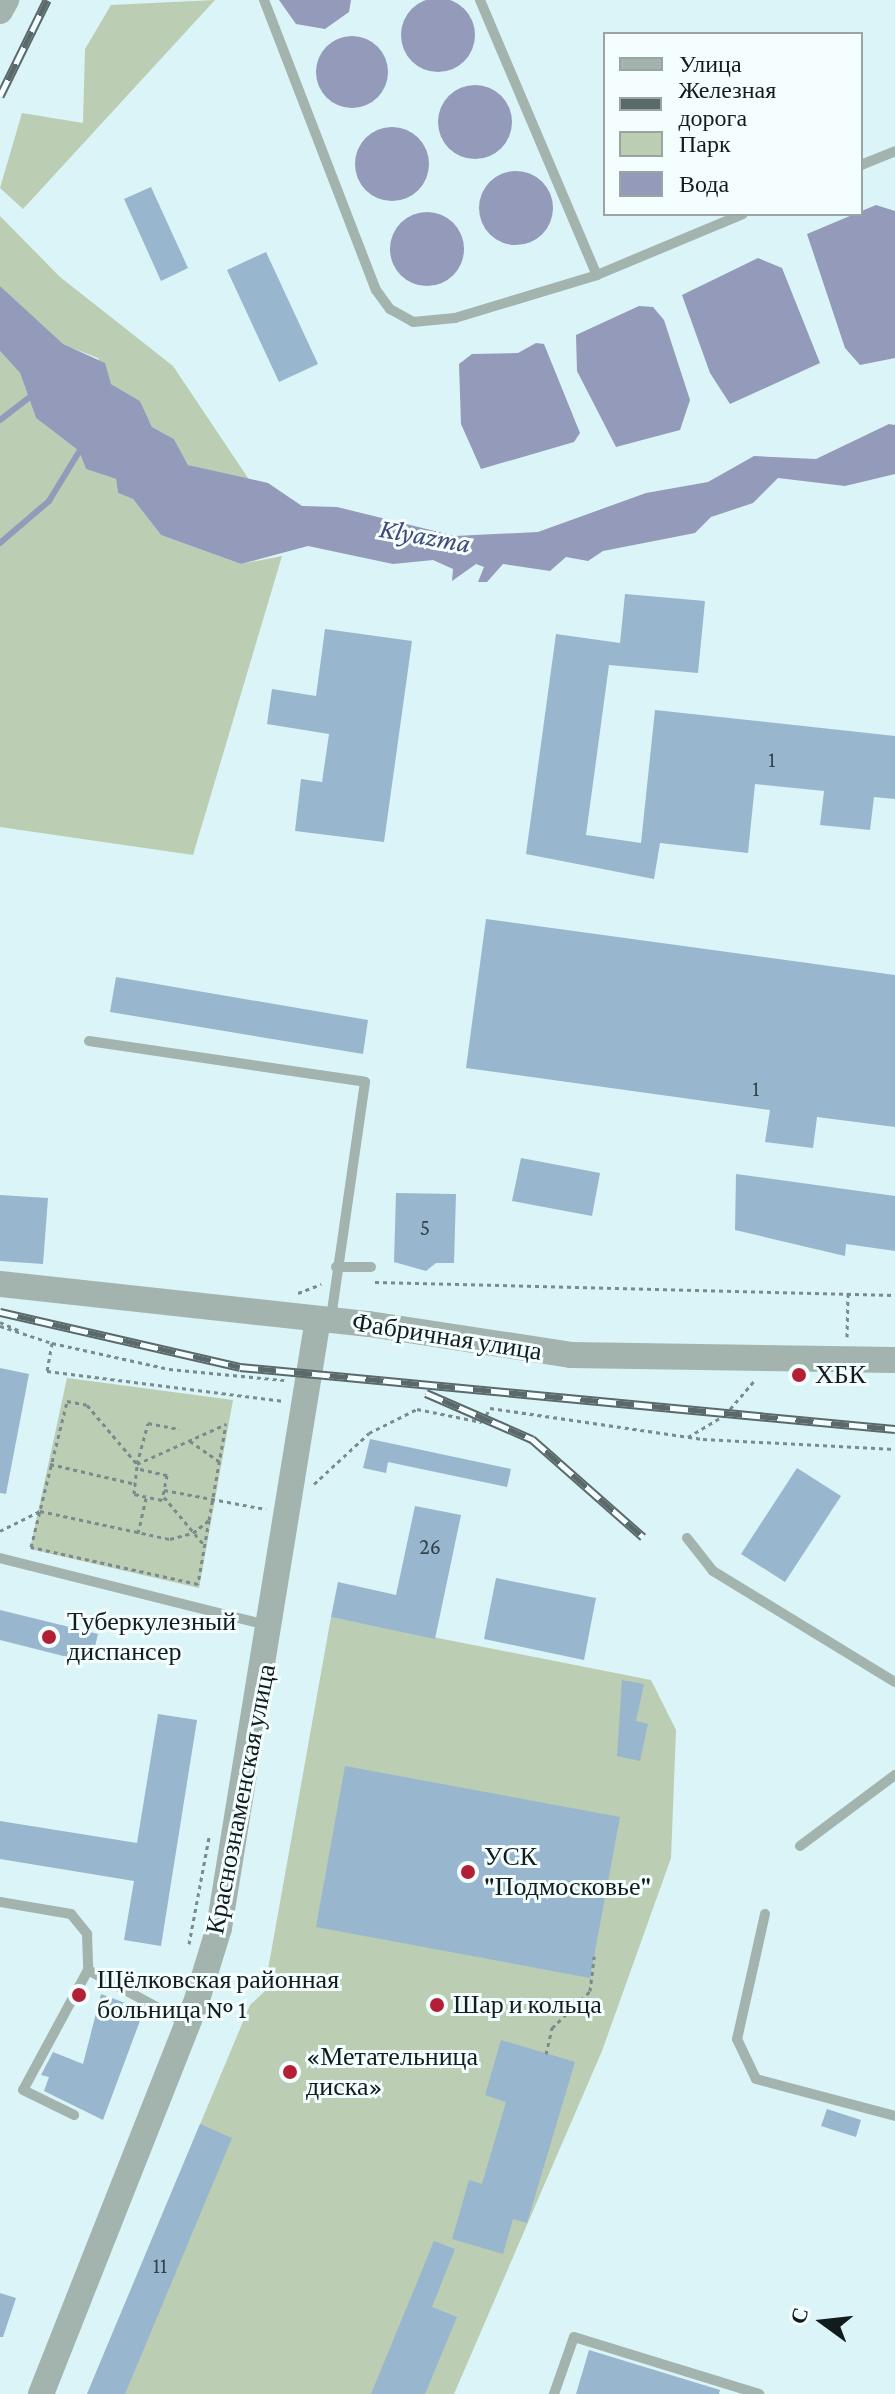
<!DOCTYPE html>
<html>
<head>
<meta charset="utf-8">
<style>
	body { margin:0 }
	#map { position:relative; width:895px; height:2394px; overflow:hidden; background:#dbf4f7; font-family:"Crimson Pro",serif }
	div>[style] { position:absolute }
	[style*='--x'] { left:calc(var(--x)*1px); top:calc(var(--y)*1px); width:calc(var(--w)*1px); rotate:calc(var(--a)*1deg) }
	.green>* { inset:0; background:#bbcdb3 }
	.water>* { inset:0; background:#939aba }
	.round { border-radius:50% }
	.stream>* { height:6px; margin:-3px; padding:0 3px; transform-origin:3px; border-radius:3px; background:#939aba }
	.building>* { inset:0; background:#98b7ce }
	.path>* { height:3px; margin-top:-1.5px; transform-origin:0; background:repeating-linear-gradient(90deg,#7a8b8d 0 4px,transparent 0 8px) }
	.service>* { height:10px; margin:-5px; padding:0 5px; transform-origin:5px; border-radius:5px; background:#a2b4ad }
	.tertiary>* { height:26px; margin:-13px; padding:0 13px; transform-origin:13px; border-radius:13px; background:#a2b4ad }
	.rail>* { height:9px; margin-top:-4.5px; transform-origin:0; background:repeating-linear-gradient(90deg,#f4feff 0 18px,#5a696a 0 36px); box-sizing:border-box; border-block:2px solid #5a696a }
	.dots>* { width:22px; height:22px; translate:-50% -50%; box-sizing:border-box; border:4px solid #f4feff; border-radius:50% }
	span { translate:-50% -50%; white-space:nowrap; text-align:center; line-height:1.15; -webkit-text-stroke:6px #f4feff; paint-order:stroke }
	.number-label { font-size:22px; color:#344349 }
	.number-label span { -webkit-text-stroke-width:0 }
	.street-label { font-size:26px; color:#131c1d }
	.poi-label { font-size:26px; color:#131c1d }
	.left { translate:0 -50%; text-align:left }
	.water-label { font-size:28px; color:#414977; font-style:italic }
	.legend { position:absolute; left:603px; top:32px; width:260px; height:184px; box-sizing:border-box; background:#f4feff; border:2px solid #9aa4a5; margin:0; padding:10px 14px; list-style:none; font-size:24px; color:#131c1d }
	.legend li { display:flex; align-items:center; gap:16px; height:40px }
	.legend b { width:40px; border:2px solid #9aa4a5 }
	.north { position:absolute; left:783px; top:2282px; width:80px; height:80px; -webkit-text-stroke:6px #f4feff; paint-order:stroke; rotate:285deg; font-size:22px; font-weight:700; line-height:32px; text-align:center; color:#131c1d }
	.north::after { content:''; display:block; margin:auto; width:28px; height:36px; background:#131c1d; clip-path:polygon(50% 0,100% 100%,50% 72%,0 100%) }
</style>
</head>
<body>
<div id="map">
	<div class="green">
		<div style="clip-path:polygon(215px 0,23px 209px,0 188px,22px 113px,83px 123px,85px 49px,111px 5px)"></div>
		<div style="clip-path:polygon(0 216px,60px 277px,173px 366px,250px 481px,188px 465px,174px 439px,152px 427px,140px 401px,111px 384px,98px 358px,62px 344px,0 286px)"></div>
		<div style="clip-path:polygon(0 351px,20px 373px,36px 418px,79px 451px,86px 469px,116px 479px,118px 493px,133px 499px,161px 535px,241px 564px,282px 556px,193px 855px,0 827px)"></div>
		<div style="clip-path:polygon(67px 1378px,233px 1400px,199px 1588px,30px 1549px)"></div>
		<div style="clip-path:polygon(331px 1617px,651px 1680px,676px 1730px,671px 1858px,602px 2051px,454px 2394px,87px 2394px,250px 2005px,264px 1992px)"></div>
	</div>
	<div class="water">
		<div class="round" style="left:401px;top:-2px;width:74px;height:74px"></div>
		<div style="clip-path:polygon(279px 0,351px 0,349px 12px,325px 29px,296px 24px)"></div>
		<div class="round" style="left:316px;top:36px;width:72px;height:72px"></div>
		<div class="round" style="left:438px;top:85px;width:74px;height:74px"></div>
		<div class="round" style="left:355px;top:127px;width:74px;height:74px"></div>
		<div class="round" style="left:479px;top:171px;width:74px;height:74px"></div>
		<div style="clip-path:polygon(876px 205px,895px 211px,895px 358px,860px 365px,845px 348px,807px 234px)"></div>
		<div class="round" style="left:390px;top:212px;width:74px;height:74px"></div>
		<div style="clip-path:polygon(758px 258px,782px 268px,820px 363px,730px 404px,710px 373px,682px 295px)"></div>
		<div style="clip-path:polygon(0 286px,63px 344px,105px 363px,111px 384px,140px 401px,152px 427px,174px 439px,188px 465px,268px 483px,302px 506px,337px 507px,455px 536px,538px 532px,646px 493px,708px 482px,754px 456px,816px 459px,889px 424px,895px 425px,895px 474px,845px 486px,778px 478px,753px 503px,711px 517px,695px 533px,603px 551px,588px 561px,566px 557px,550px 571px,503px 564px,487px 582px,478px 582px,484px 567px,476px 564px,452px 581px,453px 569px,433px 560px,393px 564px,308px 546px,241px 564px,161px 535px,133px 499px,118px 493px,116px 479px,86px 469px,79px 451px,36px 418px,20px 373px,0 351px)"></div>
		<div style="clip-path:polygon(639px 306px,653px 307px,664px 320px,690px 400px,680px 430px,616px 447px,577px 371px,576px 335px)"></div>
		<div style="clip-path:polygon(536px 343px,544px 344px,580px 433px,574px 442px,481px 469px,461px 424px,459px 364px,472px 354px,518px 353px)"></div>
	</div>
	<div class="stream">
		<div style="--x:0;--y:420;--w:44;--a:-37.6"></div>
		<div style="--x:0;--y:543;--w:65;--a:-40.6"></div>
		<div style="--x:49;--y:501;--w:63;--a:-58.6"></div>
	</div>
	<div class="building">
		<div style="clip-path:polygon(151px 187px,188px 268px,161px 281px,124px 199px)"></div>
		<div style="clip-path:polygon(266px 252px,318px 364px,279px 382px,227px 270px)"></div>
		<div style="clip-path:polygon(625px 594px,705px 601px,698px 673px,609px 665px,586px 835px,641px 843px,655px 710px,895px 736px,895px 799px,874px 797px,870px 830px,820px 825px,824px 791px,755px 784px,748px 853px,660px 843px,654px 879px,526px 854px,556px 634px,620px 643px)"></div>
		<div style="clip-path:polygon(325px 629px,412px 641px,384px 842px,295px 831px,301px 779px,322px 782px,329px 734px,267px 724px,272px 689px,316px 696px)"></div>
		<div style="clip-path:polygon(486px 919px,895px 975px,895px 1127px,817px 1117px,813px 1148px,765px 1142px,770px 1110px,466px 1068px)"></div>
		<div style="clip-path:polygon(116px 977px,368px 1020px,363px 1054px,110px 1012px)"></div>
		<div style="clip-path:polygon(521px 1158px,600px 1173px,592px 1216px,512px 1201px)"></div>
		<div style="clip-path:polygon(736px 1174px,895px 1196px,895px 1251px,846px 1244px,845px 1256px,735px 1230px)"></div>
		<div style="clip-path:polygon(396px 1193px,456px 1194px,454px 1263px,436px 1263px,426px 1271px,394px 1262px)"></div>
		<div style="clip-path:polygon(0 1195px,48px 1198px,43px 1264px,0 1261px)"></div>
		<div style="clip-path:polygon(0 1368px,29px 1374px,6px 1494px,0 1493px)"></div>
		<div style="clip-path:polygon(370px 1439px,511px 1469px,507px 1487px,388px 1462px,386px 1473px,363px 1468px)"></div>
		<div style="clip-path:polygon(797px 1468px,841px 1496px,785px 1582px,741px 1554px)"></div>
		<div style="clip-path:polygon(415px 1506px,461px 1515px,435px 1639px,331px 1617px,338px 1582px,396px 1595px)"></div>
		<div style="clip-path:polygon(496px 1578px,596px 1598px,584px 1660px,484px 1639px)"></div>
		<div style="clip-path:polygon(0 1610px,98px 1634px,91px 1663px,0 1640px)"></div>
		<div style="clip-path:polygon(622px 1680px,644px 1684px,636px 1721px,648px 1724px,640px 1761px,617px 1756px)"></div>
		<div style="clip-path:polygon(158px 1714px,197px 1720px,161px 1946px,124px 1940px,134px 1881px,0 1859px,0 1821px,137px 1843px)"></div>
		<div style="clip-path:polygon(345px 1766px,620px 1817px,590px 1978px,316px 1927px)"></div>
		<div style="clip-path:polygon(101px 1994px,144px 2010px,103px 2120px,44px 2091px,49px 2077px,41px 2075px,53px 2052px,83px 2064px)"></div>
		<div style="clip-path:polygon(501px 2040px,575px 2062px,527px 2223px,513px 2219px,503px 2254px,452px 2239px,469px 2180px,482px 2184px,506px 2102px,485px 2095px)"></div>
		<div style="clip-path:polygon(827px 2109px,861px 2120px,856px 2137px,821px 2126px)"></div>
		<div style="clip-path:polygon(200px 2124px,232px 2138px,125px 2394px,87px 2394px)"></div>
		<div style="clip-path:polygon(434px 2241px,455px 2249px,432px 2307px,457px 2317px,425px 2394px,371px 2394px)"></div>
		<div style="clip-path:polygon(0 2293px,16px 2298px,3px 2337px,0 2337px)"></div>
		<div style="clip-path:polygon(589px 2350px,720px 2390px,719px 2394px,576px 2394px)"></div>
	</div>
	<div class="path">
		<div style="--x:375;--y:1282;--w:520;--a:1.43"></div>
		<div style="--x:298;--y:1293;--w:25;--a:-21"></div>
		<div style="--x:0;--y:1322;--w:22;--a:24"></div>
		<div style="--x:0;--y:1326;--w:55;--a:18.1"></div>
		<div style="--x:52;--y:1343;--w:28;--a:100"></div>
		<div style="--x:47;--y:1371;--w:239;--a:7.2"></div>
		<div style="--x:847;--y:1337;--w:44;--a:-88.7"></div>
		<div style="--x:52;--y:1343;--w:120;--a:12.5"></div>
		<div style="--x:169;--y:1369;--w:116;--a:5.5"></div>
		<div style="--x:688;--y:1437;--w:43;--a:-30.7"></div>
		<div style="--x:725;--y:1415;--w:45;--a:-49.5"></div>
		<div style="--x:190;--y:1441;--w:37;--a:35"></div>
		<div style="--x:50;--y:1464;--w:88;--a:13.1"></div>
		<div style="--x:140;--y:1469;--w:28;--a:13"></div>
		<div style="--x:167;--y:1475;--w:25;--a:101"></div>
		<div style="--x:162;--y:1500;--w:29;--a:-168"></div>
		<div style="--x:134;--y:1494;--w:30;--a:-84"></div>
		<div style="--x:137;--y:1464;--w:42;--a:-75"></div>
		<div style="--x:148;--y:1423;--w:32;--a:11"></div>
		<div style="--x:314;--y:1484;--w:75;--a:-42.8"></div>
		<div style="--x:369;--y:1433;--w:54;--a:-26.6"></div>
		<div style="--x:417;--y:1409;--w:66;--a:11.3"></div>
		<div style="--x:482;--y:1422;--w:16;--a:-60"></div>
		<div style="--x:490;--y:1408;--w:215;--a:8.3"></div>
		<div style="--x:703;--y:1439;--w:192;--a:3"></div>
		<div style="--x:164;--y:1490;--w:104;--a:10.6"></div>
		<div style="--x:164;--y:1497;--w:64;--a:50.1"></div>
		<div style="--x:209;--y:1520;--w:65;--a:99.8"></div>
		<div style="--x:198;--y:1584;--w:171;--a:-167.5"></div>
		<div style="--x:31;--y:1547;--w:150;--a:-76.1"></div>
		<div style="--x:67;--y:1401;--w:20;--a:11"></div>
		<div style="--x:87;--y:1405;--w:77;--a:49.7"></div>
		<div style="--x:137;--y:1464;--w:98;--a:-24.2"></div>
		<div style="--x:0;--y:1531;--w:45;--a:-26.6"></div>
		<div style="--x:40;--y:1511;--w:133;--a:12.2"></div>
		<div style="--x:170;--y:1539;--w:24;--a:-15"></div>
		<div style="--x:193;--y:1533;--w:21;--a:-39"></div>
		<div style="--x:209;--y:1520;--w:97;--a:-80"></div>
		<div style="--x:138;--y:1533;--w:36;--a:-77"></div>
		<div style="--x:189;--y:1944;--w:109;--a:-79.4"></div>
		<div style="--x:546;--y:2054;--w:27;--a:-77"></div>
		<div style="--x:552;--y:2028;--w:53;--a:-44.2"></div>
		<div style="--x:590;--y:1991;--w:35;--a:-83"></div>
	</div>
	<div class="service">
		<div style="--x:264;--y:0;--w:311;--a:68.9"></div>
		<div style="--x:376;--y:290;--w:24;--a:54"></div>
		<div style="--x:390;--y:309;--w:26;--a:29"></div>
		<div style="--x:413;--y:322;--w:42;--a:-5.4"></div>
		<div style="--x:455;--y:318;--w:148;--a:-16.8"></div>
		<div style="--x:597;--y:275;--w:158;--a:-22.7"></div>
		<div style="--x:480;--y:0;--w:299;--a:67"></div>
		<div style="--x:861;--y:165;--w:37;--a:-22"></div>
		<div style="--x:89;--y:1041;--w:279;--a:8.4"></div>
		<div style="--x:365;--y:1082;--w:238;--a:98.2"></div>
		<div style="--x:336;--y:1267;--w:35;--a:0"></div>
		<div style="--x:687;--y:1538;--w:42;--a:51.8"></div>
		<div style="--x:713;--y:1571;--w:213;--a:31.4"></div>
		<div style="--x:0;--y:1558;--w:274;--a:14.1"></div>
		<div style="--x:800;--y:1846;--w:119;--a:-36.8"></div>
		<div style="--x:0;--y:1902;--w:72;--a:9.6"></div>
		<div style="--x:71;--y:1914;--w:26;--a:51"></div>
		<div style="--x:87;--y:1934;--w:36;--a:88"></div>
		<div style="--x:88;--y:1970;--w:136;--a:118.4"></div>
		<div style="--x:23;--y:2090;--w:57;--a:26.1"></div>
		<div style="--x:765;--y:1914;--w:128;--a:102.6"></div>
		<div style="--x:737;--y:2039;--w:44;--a:64.6"></div>
		<div style="--x:756;--y:2079;--w:144;--a:14.9"></div>
		<div style="--x:88;--y:1970;--w:114;--a:28.4"></div>
		<div style="--x:554;--y:2394;--w:60;--a:-70.7"></div>
		<div style="--x:574;--y:2337;--w:194;--a:17.1"></div>
	</div>
	<div class="tertiary">
		<div style="--x:0;--y:11;--w:13;--a:-61"></div>
		<div style="--x:0;--y:1284;--w:371;--a:6.2"></div>
		<div style="--x:369;--y:1324;--w:204;--a:8.7"></div>
		<div style="--x:571;--y:1355;--w:324;--a:0.9"></div>
		<div style="--x:41;--y:2394;--w:417;--a:-68.4"></div>
		<div style="--x:195;--y:2006;--w:82;--a:-72.9"></div>
		<div style="--x:219;--y:1928;--w:617;--a:-80.77"></div>
	</div>
	<div class="rail">
		<div style="--x:0;--y:96;--w:107;--a:-63.9"></div>
		<div style="--x:0;--y:1312;--w:246;--a:12.9"></div>
		<div style="--x:240;--y:1367;--w:658;--a:5.41"></div>
		<div style="--x:426;--y:1393;--w:116;--a:23.5"></div>
		<div style="--x:532;--y:1439;--w:148;--a:41.4"></div>
	</div>
	<div class="dots">
		<div style="left:799px;top:1375px;background:#b32036"></div>
		<div style="left:49px;top:1637px;background:#b32036"></div>
		<div style="left:468px;top:1872px;background:#b32036"></div>
		<div style="left:79px;top:1995px;background:#b32036"></div>
		<div style="left:437px;top:2005px;background:#b32036"></div>
		<div style="left:290px;top:2072px;background:#b32036"></div>
	</div>
	<div class="number-label">
		<span style="left:772px;top:760px">1</span>
		<span style="left:756px;top:1089px">1</span>
		<span style="left:425px;top:1228px">5</span>
		<span style="left:430px;top:1547px">26</span>
		<span style="left:160px;top:2266px">11</span>
	</div>
	<div class="street-label">
		<span style="left:447px;top:1337px;rotate:9deg">Фабричная улица</span>
		<span style="left:241px;top:1799px;rotate:-79deg">Краснознаменская улица</span>
	</div>
	<div class="poi-label">
		<span class="left" style="left:815px;top:1375px">ХБК</span>
		<span class="left" style="left:67px;top:1637px">Туберкулезный<br>диспансер</span>
		<span class="left" style="left:484px;top:1872px">УСК<br>"Подмосковье"</span>
		<span class="left" style="left:97px;top:1995px">Щёлковская районная<br>больница № 1</span>
		<span class="left" style="left:453px;top:2005px">Шар и кольца</span>
		<span class="left" style="left:306px;top:2072px">«Метательница<br>диска»</span>
	</div>
	<div class="water-label">
		<span style="left:425px;top:536px;rotate:10deg">Klyazma</span>
	</div>
	<ul class="legend">
	<li><b style="height:10px;background:#a2b4ad"></b>Улица</li>
	<li><b style="height:10px;background:#5a696a"></b>Железная дорога</li>
	<li><b style="height:22px;background:#bbcdb3"></b>Парк</li>
	<li><b style="height:22px;background:#939aba"></b>Вода</li>
	</ul>
	<div class="north">С</div>
</div>
</body>
</html>
